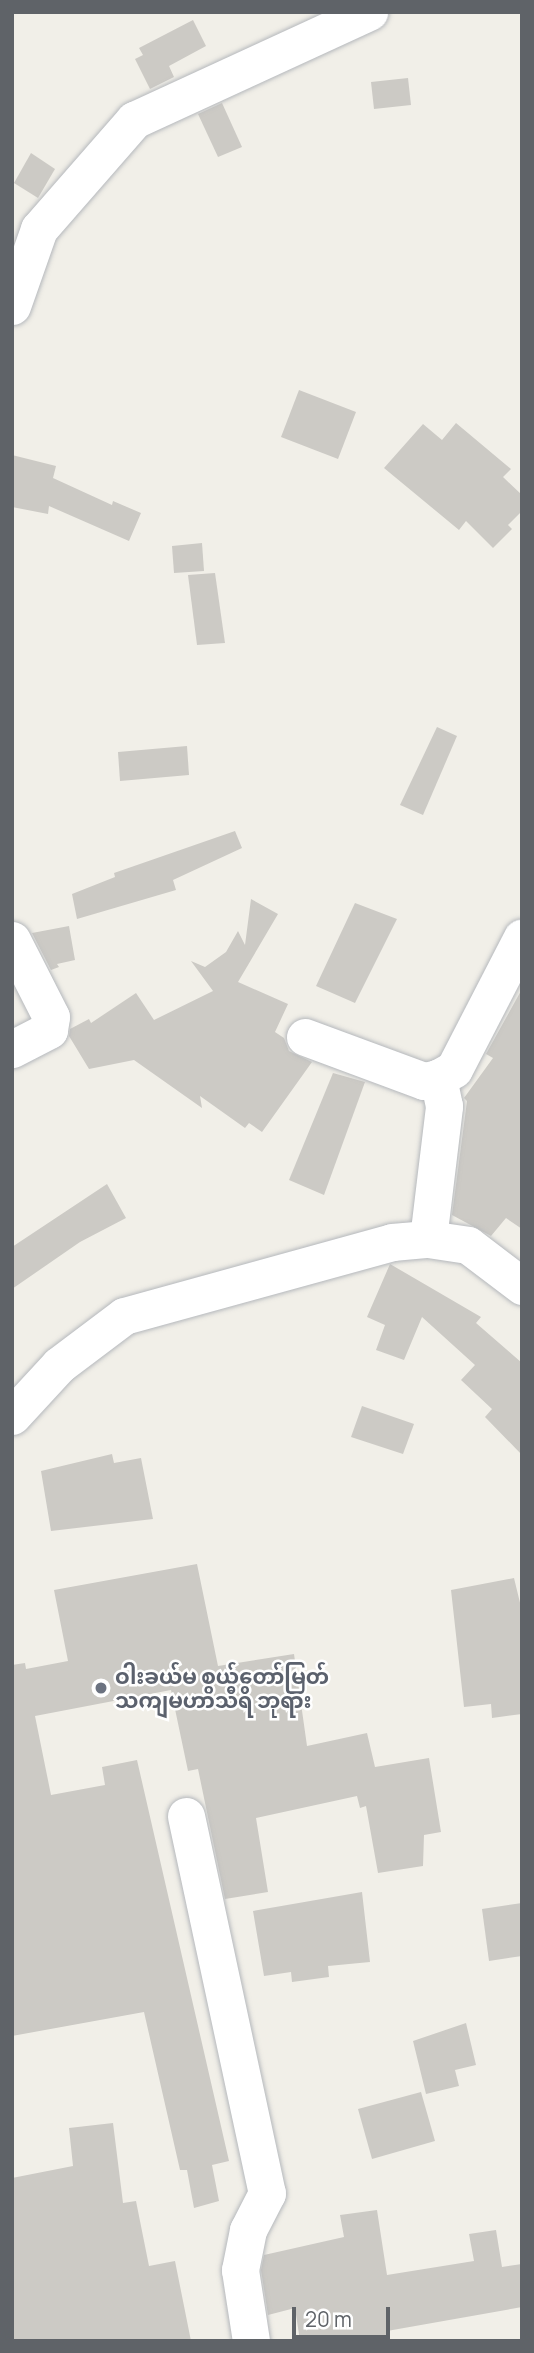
<!DOCTYPE html>
<html>
<head>
<meta charset="utf-8">
<style>
	body { margin:0 }
	#map { position:relative; width:534px; height:2353px; overflow:hidden; background:#f1efe8; font-family:Manrope,"Noto Sans Myanmar",sans-serif }
	div>[style] { position:absolute }
	[style*='--x'] { left:calc(var(--x)*1px); top:calc(var(--y)*1px); width:calc(var(--w)*1px); rotate:calc(var(--a)*1deg) }
	.building>* { inset:0; background:#cccac5 }
	.roads { filter:drop-shadow(0 0 2px #b5b8bc) drop-shadow(0 0 2px #b5b8bc) }
	.street>* { height:37px; margin:-18.5px; padding:0 18.5px; transform-origin:18.5px; border-radius:18.5px; background:#fff }
	.dots>* { width:19px; height:19px; translate:-50% -50%; box-sizing:border-box; border:4px solid #fff; border-radius:50% }
	span { translate:-50% -50%; white-space:nowrap; text-align:center; line-height:1.15; -webkit-text-stroke:5px #fff; paint-order:stroke }
	.worship-label { font-size:21px; color:#5b616d; font-weight:700 }
	.left { translate:0 -50%; text-align:left }
	.frame { position:absolute; inset:0; border:14px solid #5f6368; pointer-events:none }
	.scale { position:absolute; left:292px; top:2307px; width:98px; height:32px; box-sizing:border-box; border:4px solid #5f6368; border-top:0; padding-left:9px; font-size:21px; line-height:24px; white-space:nowrap; color:#5f6368; -webkit-text-stroke:5px #fff; paint-order:stroke }
</style>
</head>
<body>
<div id="map">
	<div class="building">
		<div style="clip-path:polygon(193px 20px,206px 46px,169px 66px,174px 77px,150px 89px,135px 59px,143px 55px,139px 48px)"></div>
		<div style="clip-path:polygon(408px 78px,411px 105px,374px 109px,371px 82px)"></div>
		<div style="clip-path:polygon(222px 103px,242px 147px,218px 157px,198px 114px)"></div>
		<div style="clip-path:polygon(31px 153px,55px 169px,38px 198px,14px 183px)"></div>
		<div style="clip-path:polygon(299px 390px,356px 412px,338px 459px,281px 437px)"></div>
		<div style="clip-path:polygon(456px 423px,511px 469px,503px 477px,522px 495px,522px 511px,508px 525px,512px 529px,493px 548px,466px 521px,459px 530px,384px 468px,423px 424px,442px 440px)"></div>
		<div style="clip-path:polygon(12px 455px,56px 466px,53px 478px,112px 505px,113px 501px,141px 513px,129px 541px,49px 506px,48px 514px,12px 507px)"></div>
		<div style="clip-path:polygon(202px 543px,204px 571px,174px 573px,172px 546px)"></div>
		<div style="clip-path:polygon(215px 573px,225px 643px,197px 645px,188px 575px)"></div>
		<div style="clip-path:polygon(437px 727px,457px 736px,423px 815px,400px 805px)"></div>
		<div style="clip-path:polygon(187px 746px,189px 775px,120px 781px,118px 752px)"></div>
		<div style="clip-path:polygon(235px 831px,242px 848px,173px 880px,176px 890px,77px 919px,72px 894px,115px 877px,114px 873px)"></div>
		<div style="clip-path:polygon(251px 899px,278px 914px,238px 982px,288px 1004px,275px 1032px,284px 1038px,289px 1051px,312px 1062px,262px 1132px,249px 1123px,245px 1128px,200px 1096px,202px 1108px,134px 1060px,89px 1069px,69px 1036px,70px 1029px,89px 1019px,91px 1023px,136px 993px,154px 1020px,213px 991px,191px 961px,205px 967px,226px 952px,238px 931px,245px 945px)"></div>
		<div style="clip-path:polygon(355px 903px,397px 919px,355px 1003px,316px 986px)"></div>
		<div style="clip-path:polygon(69px 926px,75px 960px,57px 964px,59px 967px,51px 970px,32px 933px)"></div>
		<div style="clip-path:polygon(522px 989px,522px 1229px,506px 1218px,491px 1236px,452px 1215px,467px 1101px,464px 1098px,493px 1058px,486px 1054px)"></div>
		<div style="clip-path:polygon(333px 1073px,365px 1082px,324px 1195px,289px 1180px)"></div>
		<div style="clip-path:polygon(107px 1184px,126px 1218px,80px 1242px,12px 1289px,12px 1247px)"></div>
		<div style="clip-path:polygon(390px 1264px,481px 1317px,476px 1323px,522px 1363px,522px 1455px,485px 1417px,492px 1409px,461px 1380px,475px 1365px,422px 1317px,404px 1360px,376px 1350px,385px 1325px,367px 1317px)"></div>
		<div style="clip-path:polygon(362px 1406px,414px 1424px,403px 1454px,351px 1437px)"></div>
		<div style="clip-path:polygon(112px 1454px,114px 1463px,141px 1458px,153px 1519px,51px 1531px,41px 1471px)"></div>
		<div style="clip-path:polygon(197px 1564px,218px 1666px,294px 1654px,307px 1746px,367px 1733px,375px 1767px,429px 1758px,441px 1832px,424px 1835px,423px 1866px,378px 1873px,366px 1806px,360px 1808px,357px 1796px,256px 1818px,268px 1892px,225px 1899px,198px 1769px,188px 1771px,171px 1690px,35px 1716px,51px 1795px,105px 1785px,102px 1767px,137px 1760px,229px 2161px,212px 2165px,219px 2201px,194px 2208px,187px 2170px,180px 2170px,144px 2012px,12px 2036px,12px 1665px,25px 1663px,26px 1669px,68px 1661px,54px 1590px)"></div>
		<div style="clip-path:polygon(514px 1578px,522px 1611px,522px 1714px,492px 1718px,491px 1704px,464px 1707px,451px 1590px)"></div>
		<div style="clip-path:polygon(362px 1892px,370px 1962px,328px 1966px,329px 1977px,292px 1982px,291px 1972px,264px 1976px,253px 1911px)"></div>
		<div style="clip-path:polygon(522px 1903px,522px 1956px,489px 1961px,482px 1909px)"></div>
		<div style="clip-path:polygon(466px 2023px,476px 2065px,455px 2070px,459px 2086px,426px 2094px,413px 2041px)"></div>
		<div style="clip-path:polygon(421px 2092px,435px 2141px,372px 2159px,358px 2109px)"></div>
		<div style="clip-path:polygon(113px 2123px,123px 2203px,136px 2201px,149px 2266px,175px 2261px,191px 2341px,12px 2341px,12px 2178px,73px 2166px,69px 2128px)"></div>
		<div style="clip-path:polygon(377px 2210px,387px 2275px,474px 2261px,469px 2234px,496px 2230px,502px 2267px,522px 2264px,522px 2307px,387px 2331px,388px 2341px,300px 2341px,295px 2308px,268px 2315px,261px 2270px,264px 2255px,344px 2237px,340px 2215px)"></div>
	</div>
	<div class="roads">
		<div class="street">
			<div style="--x:12;--y:306;--w:82;--a:-70.7"></div>
			<div style="--x:39;--y:229;--w:145;--a:-48.9"></div>
			<div style="--x:134;--y:120;--w:259;--a:-24.7"></div>
			<div style="--x:12;--y:940;--w:86;--a:63.1"></div>
			<div style="--x:51;--y:1017;--w:13;--a:99"></div>
			<div style="--x:49;--y:1030;--w:42;--a:152.8"></div>
			<div style="--x:305;--y:1037;--w:127;--a:20.3"></div>
			<div style="--x:424;--y:1081;--w:14;--a:-12"></div>
			<div style="--x:438;--y:1078;--w:18;--a:-29"></div>
			<div style="--x:454;--y:1069;--w:148;--a:-62.7"></div>
			<div style="--x:428;--y:1239;--w:134;--a:-83.1"></div>
			<div style="--x:444;--y:1106;--w:29;--a:-102"></div>
			<div style="--x:12;--y:1416;--w:69;--a:-47.3"></div>
			<div style="--x:59;--y:1365;--w:81;--a:-37"></div>
			<div style="--x:124;--y:1316;--w:278;--a:-15.4"></div>
			<div style="--x:392;--y:1242;--w:36;--a:-5"></div>
			<div style="--x:428;--y:1239;--w:40;--a:8.5"></div>
			<div style="--x:468;--y:1245;--w:68;--a:37.2"></div>
			<div style="--x:186;--y:1816;--w:386;--a:77.9"></div>
			<div style="--x:267;--y:2193;--w:42;--a:117.2"></div>
			<div style="--x:248;--y:2230;--w:41;--a:101.3"></div>
			<div style="--x:240;--y:2270;--w:72;--a:81.2"></div>
		</div>
	</div>
	<div class="dots">
		<div style="left:101px;top:1688px;background:#6b7280"></div>
	</div>
	<div class="worship-label">
		<span class="left" style="left:115px;top:1688px">ဝါးခယ်မ စွယ်တော်မြတ်<br>သကျမဟာသီရိ ဘုရား</span>
	</div>
	<div class="frame"></div>
	<div class="scale">20 m</div>
</div>
</body>
</html>
